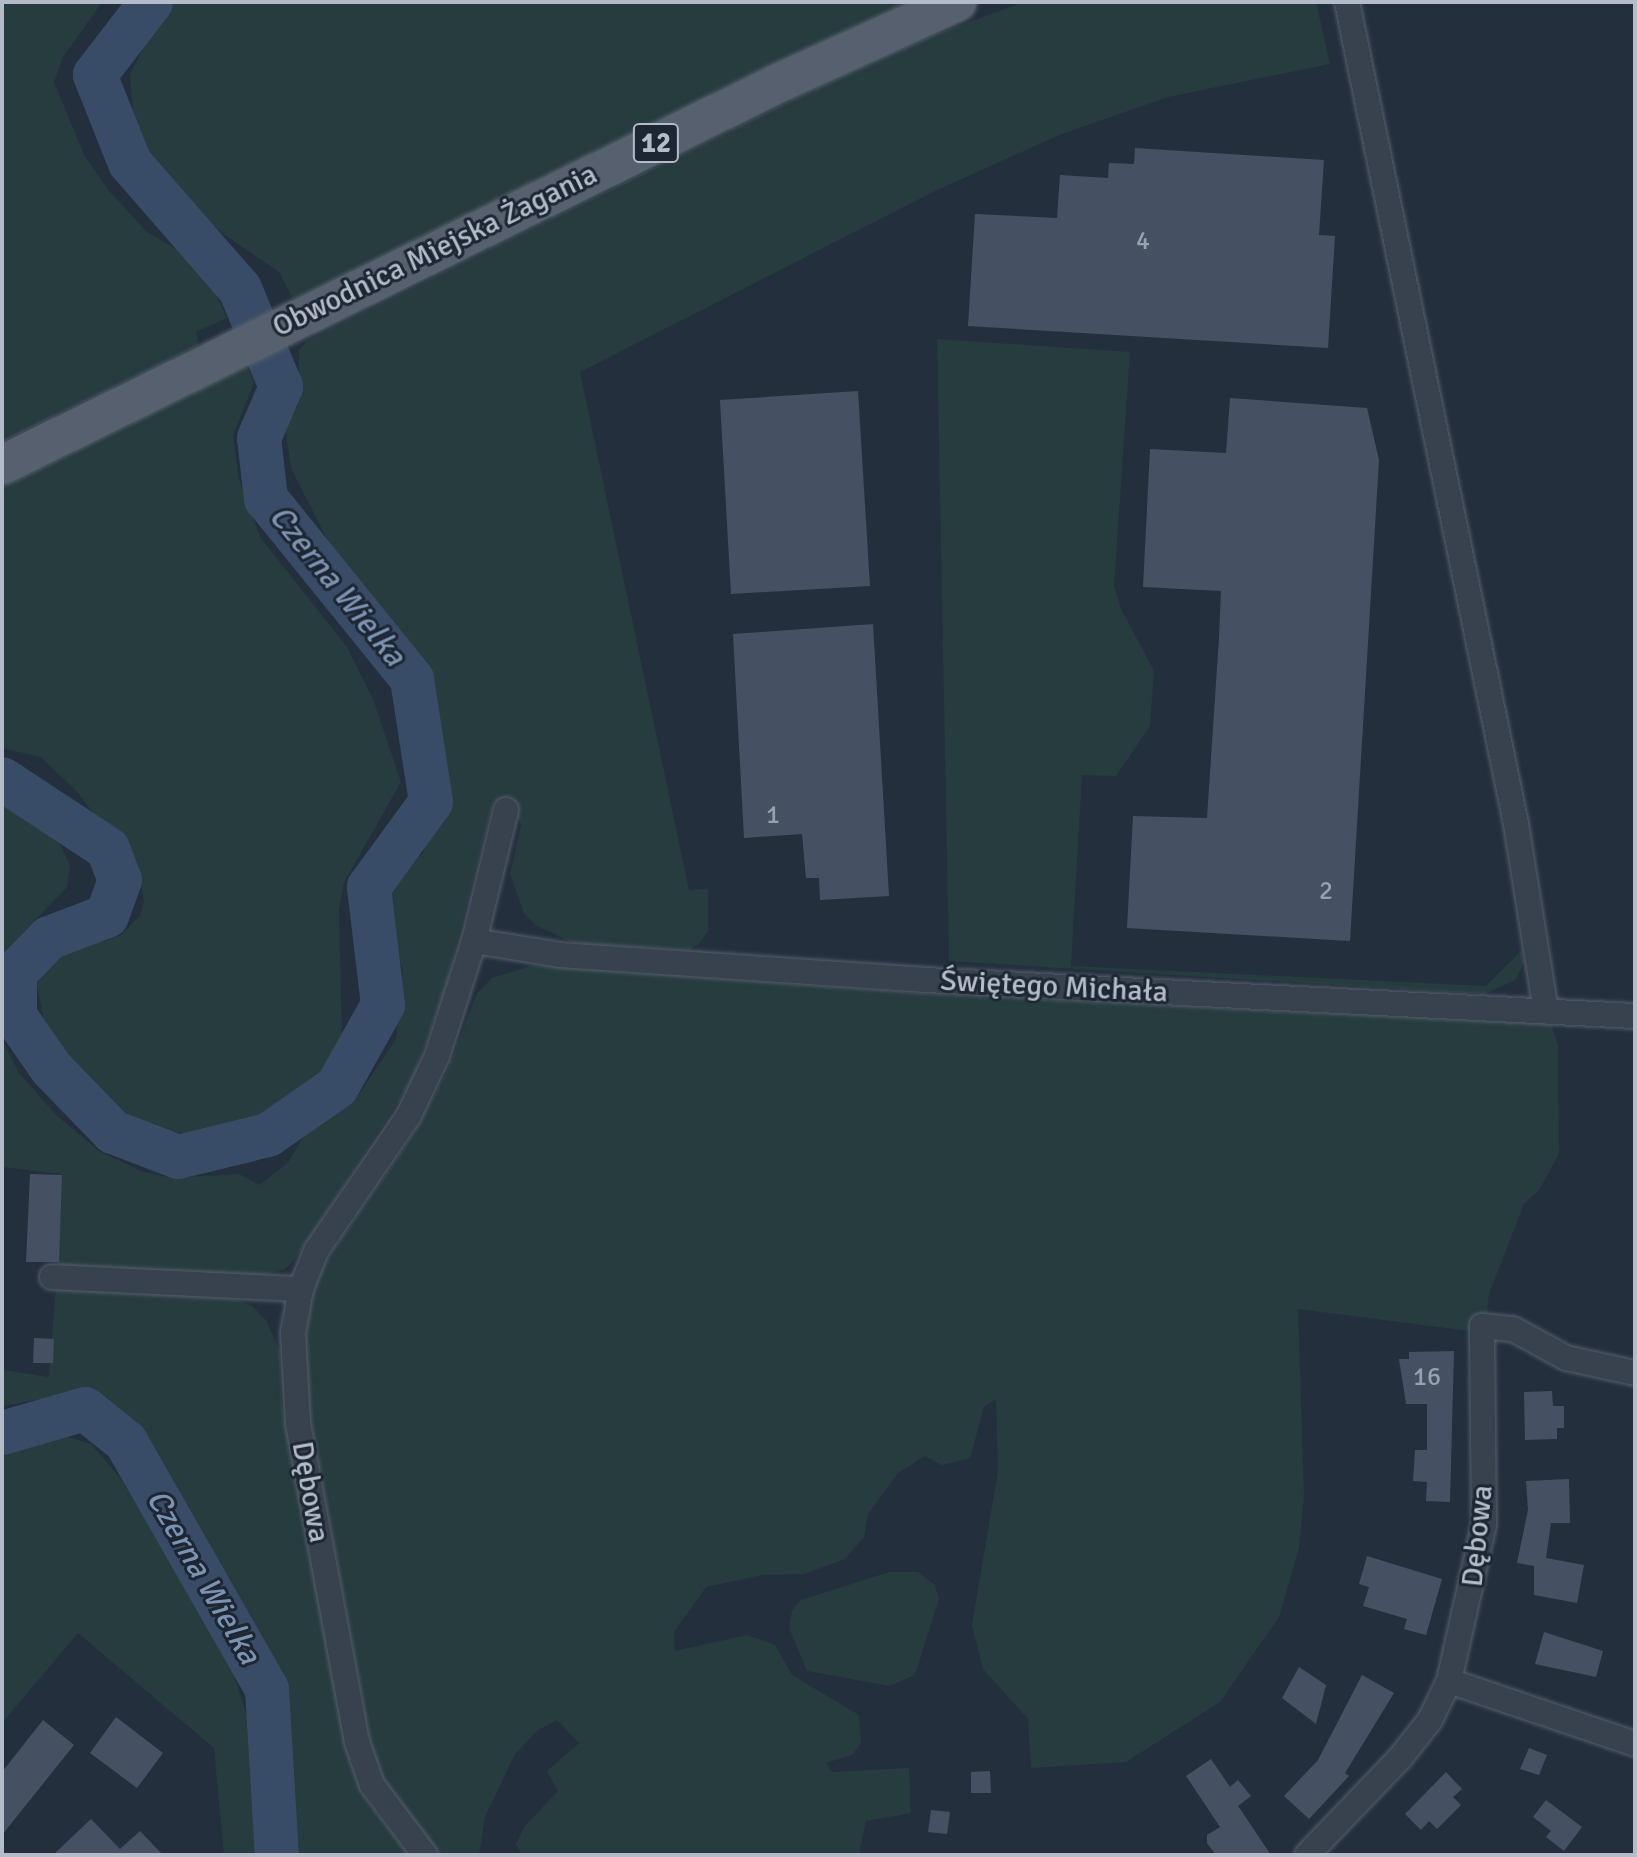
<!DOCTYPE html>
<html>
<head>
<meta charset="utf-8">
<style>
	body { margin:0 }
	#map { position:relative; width:1637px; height:1857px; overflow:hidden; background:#242f3e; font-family:Signika,sans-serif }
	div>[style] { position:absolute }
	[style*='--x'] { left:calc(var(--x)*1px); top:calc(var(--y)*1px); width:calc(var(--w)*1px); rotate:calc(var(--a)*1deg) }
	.green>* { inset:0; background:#263c3f }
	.river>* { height:44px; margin:-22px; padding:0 22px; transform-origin:22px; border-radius:22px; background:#394c67 }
	.building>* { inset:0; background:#455162 }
	.roads { filter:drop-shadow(0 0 2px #565f6c) drop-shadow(0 0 2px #565f6c) }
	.street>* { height:24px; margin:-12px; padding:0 12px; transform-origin:12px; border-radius:12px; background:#38414e }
	.primary>* { height:38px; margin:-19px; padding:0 19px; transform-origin:19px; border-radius:19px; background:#56606e }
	span { translate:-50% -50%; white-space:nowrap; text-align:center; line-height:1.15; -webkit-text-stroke:6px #1d2633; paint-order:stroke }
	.number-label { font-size:26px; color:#98a1af }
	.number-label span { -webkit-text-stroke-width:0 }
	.shield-label span { padding:2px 6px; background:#1d2633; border:2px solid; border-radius:6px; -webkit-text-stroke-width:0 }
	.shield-label { font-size:28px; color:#b4bcc9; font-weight:700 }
	.street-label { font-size:30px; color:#b4bcc9 }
	.water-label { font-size:32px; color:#7c92b1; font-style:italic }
	.frame { position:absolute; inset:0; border:4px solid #b4bcc9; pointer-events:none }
</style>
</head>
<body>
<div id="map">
	<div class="green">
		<div style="clip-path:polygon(2px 2px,102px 2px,63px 57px,54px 82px,84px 155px,109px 191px,147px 232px,184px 254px,216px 294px,227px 318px,196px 332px,199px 345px,2px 442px)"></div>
		<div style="clip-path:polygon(165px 2px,918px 2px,294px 301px,279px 272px,222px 233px,164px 180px,135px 135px,130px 75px)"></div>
		<div style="clip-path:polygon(1024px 2px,1316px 2px,1330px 64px,1168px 97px,1059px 135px,935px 191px,580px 372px,689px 890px,708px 889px,708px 931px,699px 944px,689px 950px,574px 943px,537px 926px,524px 913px,510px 874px,521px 825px,516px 814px,493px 802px,445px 989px,413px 1079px,296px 1258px,285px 1269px,259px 1276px,58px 1268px,62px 1174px,2px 1167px,2px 1039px,19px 1073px,56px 1115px,99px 1151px,143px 1172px,172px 1178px,239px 1174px,259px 1185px,287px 1164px,304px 1136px,353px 1103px,396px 1039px,403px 971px,384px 909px,394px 882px,423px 853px,445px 803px,445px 756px,434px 698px,405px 644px,340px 565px,291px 468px,285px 428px,298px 406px,299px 350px,308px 340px,893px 50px)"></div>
		<div style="clip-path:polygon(937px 339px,1130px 352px,1114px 586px,1121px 609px,1154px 671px,1150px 726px,1116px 776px,1082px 775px,1071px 966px,1486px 986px,1522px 950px,1524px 963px,1515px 980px,1485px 994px,949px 961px)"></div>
		<div style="clip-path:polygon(246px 362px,254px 383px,233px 435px,239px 480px,260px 537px,347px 647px,373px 699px,401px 782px,344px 882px,339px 910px,342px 1042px,336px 1058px,283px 1106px,231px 1131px,202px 1135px,150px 1129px,117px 1113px,77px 1072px,45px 1026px,37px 985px,40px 973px,53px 958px,121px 935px,140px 916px,144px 902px,140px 877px,79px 794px,41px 757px,2px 748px,2px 480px)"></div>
		<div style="clip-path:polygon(2px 797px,50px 824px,70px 865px,67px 887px,2px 955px)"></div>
		<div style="clip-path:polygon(533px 965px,941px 995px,1551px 1024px,1558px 1045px,1559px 1154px,1539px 1190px,1524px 1204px,1489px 1294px,1485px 1333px,1298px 1309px,1304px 1495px,1299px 1548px,1279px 1617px,1220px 1702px,1126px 1762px,1031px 1768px,1028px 1719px,983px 1669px,972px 1625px,998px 1471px,996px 1399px,984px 1407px,970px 1458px,942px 1465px,925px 1456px,898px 1473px,868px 1514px,864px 1537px,845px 1559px,804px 1574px,763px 1575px,706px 1587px,674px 1632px,675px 1651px,747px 1635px,775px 1645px,792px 1675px,859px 1715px,861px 1743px,852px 1755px,826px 1763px,832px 1772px,909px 1768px,911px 1813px,866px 1821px,859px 1855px,522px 1855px,516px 1844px,525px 1826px,558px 1791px,547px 1771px,579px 1743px,557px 1720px,538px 1730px,515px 1754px,485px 1817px,479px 1855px,441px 1855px,379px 1777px,371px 1746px,305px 1387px,307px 1304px,323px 1266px,414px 1133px,448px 1069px,477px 993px,492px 978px)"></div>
		<div style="clip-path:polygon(56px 1285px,226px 1295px,252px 1306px,266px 1320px,280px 1351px,281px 1399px,350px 1761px,366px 1800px,409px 1855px,293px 1855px,275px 1675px,259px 1632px,216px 1573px,118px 1409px,106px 1399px,76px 1393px,2px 1406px,2px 1370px,49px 1377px)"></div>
		<div style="clip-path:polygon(65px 1436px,91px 1444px,122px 1480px,231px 1666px,257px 1747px,263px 1855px,224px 1855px,214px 1748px,78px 1633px,2px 1723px,2px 1457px,44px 1438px)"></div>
		<div style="clip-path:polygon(889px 1572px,918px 1572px,935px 1585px,939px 1599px,915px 1675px,890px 1686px,807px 1671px,789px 1628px,792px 1611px,801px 1600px)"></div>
	</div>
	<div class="river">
		<div style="--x:2;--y:779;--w:127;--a:33.4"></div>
		<div style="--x:108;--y:849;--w:33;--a:69"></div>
		<div style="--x:120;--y:880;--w:38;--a:110"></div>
		<div style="--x:107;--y:916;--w:62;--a:159.2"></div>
		<div style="--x:49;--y:938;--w:49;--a:134.2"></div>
		<div style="--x:15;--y:973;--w:43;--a:90"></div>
		<div style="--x:15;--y:1016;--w:65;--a:55.1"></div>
		<div style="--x:52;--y:1069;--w:88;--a:45.9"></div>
		<div style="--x:113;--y:1132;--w:70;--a:21"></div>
		<div style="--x:178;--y:1157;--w:93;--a:-13.7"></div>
		<div style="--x:268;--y:1135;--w:84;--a:-34.8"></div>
		<div style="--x:337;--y:1087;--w:94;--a:-60.7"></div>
		<div style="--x:383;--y:1005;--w:119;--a:-96.8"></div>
		<div style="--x:369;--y:887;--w:105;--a:-53.9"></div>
		<div style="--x:431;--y:802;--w:124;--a:-98.8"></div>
		<div style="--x:412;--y:679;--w:232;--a:-129"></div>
		<div style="--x:266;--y:499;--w:61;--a:-96.5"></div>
		<div style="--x:259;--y:438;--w:56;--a:-66.7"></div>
		<div style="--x:281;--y:387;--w:106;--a:-112.7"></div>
		<div style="--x:240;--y:289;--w:167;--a:-131.1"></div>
		<div style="--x:130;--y:163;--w:95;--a:-111.7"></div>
		<div style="--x:95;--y:75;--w:92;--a:-52.5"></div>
		<div style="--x:2;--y:1433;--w:86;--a:-16.1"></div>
		<div style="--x:85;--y:1409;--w:53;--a:38.8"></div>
		<div style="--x:126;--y:1442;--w:284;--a:60.3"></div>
		<div style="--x:267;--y:1689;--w:166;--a:86.6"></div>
	</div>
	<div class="building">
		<div style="clip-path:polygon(1135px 148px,1324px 160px,1319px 235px,1335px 236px,1328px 348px,968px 326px,975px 214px,1057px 218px,1060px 175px,1108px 178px,1109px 163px,1134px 164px)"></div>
		<div style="clip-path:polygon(858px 391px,870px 586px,731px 594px,720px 400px)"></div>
		<div style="clip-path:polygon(1230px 398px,1367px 408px,1379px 460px,1350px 941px,1127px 928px,1133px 816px,1207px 818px,1219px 638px,1221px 591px,1143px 587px,1150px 449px,1226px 453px)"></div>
		<div style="clip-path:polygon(873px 624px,889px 896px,820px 900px,819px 878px,806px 878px,802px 834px,744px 838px,733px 634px)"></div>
		<div style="clip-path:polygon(30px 1174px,62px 1175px,59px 1262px,26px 1262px)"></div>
		<div style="clip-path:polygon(34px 1338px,54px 1339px,53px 1363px,33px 1363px)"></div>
		<div style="clip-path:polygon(1454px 1351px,1450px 1502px,1426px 1501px,1427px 1482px,1413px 1481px,1415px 1450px,1427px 1450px,1427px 1404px,1406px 1404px,1399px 1359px,1409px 1359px,1409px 1352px)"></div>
		<div style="clip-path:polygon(1552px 1391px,1553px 1406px,1564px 1406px,1564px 1428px,1557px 1428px,1557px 1439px,1525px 1440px,1524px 1392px)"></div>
		<div style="clip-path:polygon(1569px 1479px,1570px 1523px,1551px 1523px,1546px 1558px,1584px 1565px,1577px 1603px,1534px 1595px,1534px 1566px,1517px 1563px,1528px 1510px,1526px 1481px)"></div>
		<div style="clip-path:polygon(1367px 1556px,1442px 1579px,1426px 1635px,1404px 1629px,1407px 1619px,1363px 1606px,1369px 1587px,1359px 1584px)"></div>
		<div style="clip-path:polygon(1544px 1632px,1603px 1651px,1596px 1677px,1535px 1664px)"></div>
		<div style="clip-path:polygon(1299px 1667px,1326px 1685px,1316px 1724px,1282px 1698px)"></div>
		<div style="clip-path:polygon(1362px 1675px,1394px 1693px,1345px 1773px,1349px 1776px,1309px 1819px,1284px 1796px,1318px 1760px)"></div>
		<div style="clip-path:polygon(116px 1717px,163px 1753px,137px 1788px,90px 1753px)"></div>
		<div style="clip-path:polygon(43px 1720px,74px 1745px,2px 1835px,2px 1772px)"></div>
		<div style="clip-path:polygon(1529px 1748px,1547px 1755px,1539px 1775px,1520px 1769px)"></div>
		<div style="clip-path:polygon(1211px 1759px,1230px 1787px,1238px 1780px,1251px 1796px,1238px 1806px,1271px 1855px,1216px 1855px,1207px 1843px,1207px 1835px,1220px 1827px,1186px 1776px)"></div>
		<div style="clip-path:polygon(990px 1771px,991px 1793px,971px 1793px,971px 1772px)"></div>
		<div style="clip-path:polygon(1446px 1772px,1462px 1789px,1453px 1797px,1461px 1805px,1437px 1829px,1429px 1821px,1421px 1830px,1405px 1814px)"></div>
		<div style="clip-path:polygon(1546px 1800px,1582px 1827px,1564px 1851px,1546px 1837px,1551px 1831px,1533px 1817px)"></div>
		<div style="clip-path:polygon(931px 1810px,950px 1812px,947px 1834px,928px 1832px)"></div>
		<div style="clip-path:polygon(91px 1819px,120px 1849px,140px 1831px,163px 1855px,53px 1855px)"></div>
	</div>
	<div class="roads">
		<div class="street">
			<div style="--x:1347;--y:2;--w:839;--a:78.38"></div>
			<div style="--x:1516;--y:824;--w:190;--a:80.9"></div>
			<div style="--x:474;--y:941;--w:87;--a:9.2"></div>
			<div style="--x:560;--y:955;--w:367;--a:3.9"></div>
			<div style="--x:926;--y:980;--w:710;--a:2.91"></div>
			<div style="--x:52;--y:1277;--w:249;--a:2.8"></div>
			<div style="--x:1449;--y:1681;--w:196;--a:18.7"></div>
			<div style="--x:425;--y:1855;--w:88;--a:-127.1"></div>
			<div style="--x:372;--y:1785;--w:46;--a:-109.2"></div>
			<div style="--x:357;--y:1742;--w:324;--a:-100.5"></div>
			<div style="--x:298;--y:1423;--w:90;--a:-93.2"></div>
			<div style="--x:293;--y:1333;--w:45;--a:-79.7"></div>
			<div style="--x:301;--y:1289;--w:41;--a:-68.5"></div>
			<div style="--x:316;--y:1251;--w:165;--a:-55.6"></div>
			<div style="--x:409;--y:1115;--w:65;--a:-64.6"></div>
			<div style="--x:437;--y:1056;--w:121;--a:-72.2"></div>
			<div style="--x:474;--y:941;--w:135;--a:-76.3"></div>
			<div style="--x:1307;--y:1855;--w:134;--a:-46.2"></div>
			<div style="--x:1400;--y:1758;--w:48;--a:-51.7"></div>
			<div style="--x:1430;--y:1720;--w:43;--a:-64"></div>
			<div style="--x:1449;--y:1681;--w:160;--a:-77.4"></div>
			<div style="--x:1484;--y:1525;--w:199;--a:-90.6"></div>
			<div style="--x:1482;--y:1326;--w:31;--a:6"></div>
			<div style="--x:1513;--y:1329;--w:60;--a:28.7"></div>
			<div style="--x:1566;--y:1358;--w:71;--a:12.3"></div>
		</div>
		<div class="primary">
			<div style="--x:2;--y:465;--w:870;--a:-26.18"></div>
			<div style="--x:783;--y:81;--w:191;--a:-24.4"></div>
		</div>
	</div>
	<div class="number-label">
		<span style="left:1143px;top:242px">4</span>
		<span style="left:773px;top:816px">1</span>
		<span style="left:1326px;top:892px">2</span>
		<span style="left:1427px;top:1378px">16</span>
	</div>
	<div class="shield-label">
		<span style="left:656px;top:143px">12</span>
	</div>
	<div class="street-label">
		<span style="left:435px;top:251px;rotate:-26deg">Obwodnica Miejska Żagania</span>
		<span style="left:1054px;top:987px;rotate:3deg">Świętego Michała</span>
		<span style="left:310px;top:1492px;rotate:80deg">Dębowa</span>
		<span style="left:1478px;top:1536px;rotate:-84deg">Dębowa</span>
	</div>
	<div class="water-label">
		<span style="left:337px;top:586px;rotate:51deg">Czerna Wielka</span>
		<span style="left:203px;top:1577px;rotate:60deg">Czerna Wielka</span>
	</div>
	<div class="frame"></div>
</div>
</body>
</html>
